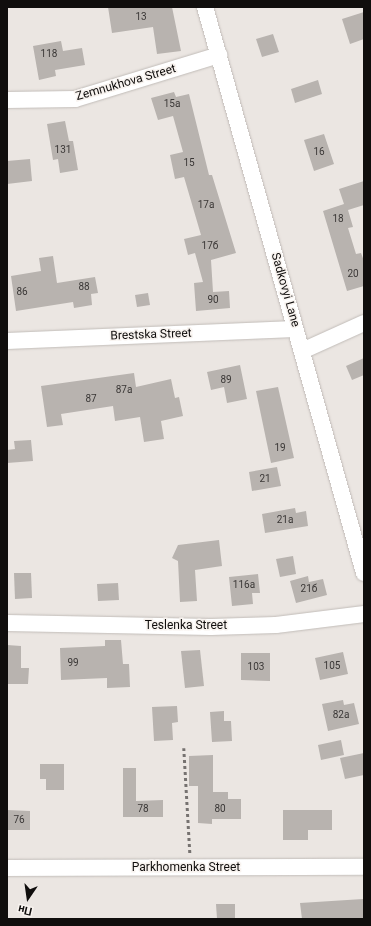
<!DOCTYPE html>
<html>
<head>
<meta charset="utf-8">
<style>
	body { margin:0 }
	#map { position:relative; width:371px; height:926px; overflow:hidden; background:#ebe6e2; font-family:Roboto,sans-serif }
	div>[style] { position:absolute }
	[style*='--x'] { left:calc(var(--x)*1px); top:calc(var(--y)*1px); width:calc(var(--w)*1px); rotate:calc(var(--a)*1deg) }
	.building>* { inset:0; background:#b8b3af }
	.path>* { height:2.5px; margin-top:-1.25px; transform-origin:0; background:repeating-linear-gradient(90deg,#767270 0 3px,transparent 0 6px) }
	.roads { filter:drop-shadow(0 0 1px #c1bcb8) drop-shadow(0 0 1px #c1bcb8) }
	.minor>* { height:16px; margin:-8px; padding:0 8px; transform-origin:8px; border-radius:8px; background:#fff }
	span { translate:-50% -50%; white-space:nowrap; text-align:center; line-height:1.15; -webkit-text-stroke:3px #f8f3ef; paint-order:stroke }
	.number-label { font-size:10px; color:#3a3736 }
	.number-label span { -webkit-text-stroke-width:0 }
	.street-label { font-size:12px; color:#100e0d }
	.frame { position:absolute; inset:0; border:8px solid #100e0d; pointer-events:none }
	.north { position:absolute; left:8px; top:878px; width:40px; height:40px; -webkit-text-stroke:3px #f8f3ef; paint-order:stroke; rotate:193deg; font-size:11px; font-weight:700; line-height:16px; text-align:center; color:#100e0d }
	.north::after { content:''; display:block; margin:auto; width:14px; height:18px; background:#100e0d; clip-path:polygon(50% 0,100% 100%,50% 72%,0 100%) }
</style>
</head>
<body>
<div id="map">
	<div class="building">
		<div style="clip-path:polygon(108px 7px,172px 7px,181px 51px,157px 54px,153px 27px,112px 33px)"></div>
		<div style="clip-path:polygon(364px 12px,364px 39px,350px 44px,342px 19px)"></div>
		<div style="clip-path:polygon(273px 34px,279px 52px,262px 57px,256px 39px)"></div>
		<div style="clip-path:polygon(61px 41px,63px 51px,82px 48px,85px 65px,55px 70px,56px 76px,39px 80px,33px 46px)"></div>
		<div style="clip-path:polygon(318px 80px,322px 94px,295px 103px,291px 89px)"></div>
		<div style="clip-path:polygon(174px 92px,176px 97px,189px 94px,209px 175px,212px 175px,236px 253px,211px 260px,213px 292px,229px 291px,230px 308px,196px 311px,194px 283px,203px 282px,195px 253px,188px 255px,184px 239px,201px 235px,184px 177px,175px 179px,170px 155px,183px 152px,173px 116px,158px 120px,151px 98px)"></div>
		<div style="clip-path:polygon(65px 121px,69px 141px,73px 141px,78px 170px,60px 173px,58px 159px,53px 160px,47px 124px)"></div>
		<div style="clip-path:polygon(324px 134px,334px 164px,314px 171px,304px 140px)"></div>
		<div style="clip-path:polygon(30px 159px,32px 181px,7px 184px,7px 161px)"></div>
		<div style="clip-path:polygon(364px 181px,364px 205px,348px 210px,353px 227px,348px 228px,356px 254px,361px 253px,364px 261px,364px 286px,347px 291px,323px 211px,344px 204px,339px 189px)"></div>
		<div style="clip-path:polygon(53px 256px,57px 283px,95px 277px,98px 293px,91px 294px,92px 305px,74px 308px,73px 302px,16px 311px,11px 276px,41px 271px,39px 258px)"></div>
		<div style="clip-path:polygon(148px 293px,150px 305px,137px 307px,135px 295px)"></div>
		<div style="clip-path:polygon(364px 358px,364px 375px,352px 380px,346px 366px)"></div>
		<div style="clip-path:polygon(240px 365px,247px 399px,227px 403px,224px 387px,211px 390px,207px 372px)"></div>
		<div style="clip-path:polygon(134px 373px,136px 387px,171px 379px,175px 398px,179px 397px,183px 416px,161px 421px,164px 439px,144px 442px,140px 417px,115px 421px,113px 406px,61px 414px,63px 425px,47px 427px,41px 386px)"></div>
		<div style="clip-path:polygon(278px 387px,294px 458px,271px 463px,256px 391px)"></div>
		<div style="clip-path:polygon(31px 440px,33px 461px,7px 463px,7px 450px,15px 449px,14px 441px)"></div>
		<div style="clip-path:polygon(277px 467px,281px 486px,252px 491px,249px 472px)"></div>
		<div style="clip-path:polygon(295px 508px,296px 513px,306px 511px,308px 526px,265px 533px,262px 514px)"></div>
		<div style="clip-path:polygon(219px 540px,222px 566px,195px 570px,197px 601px,180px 602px,178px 561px,172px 558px,178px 545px)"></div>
		<div style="clip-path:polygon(293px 556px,296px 574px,280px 577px,276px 559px)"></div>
		<div style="clip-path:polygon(14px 573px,31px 573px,32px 598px,15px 599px)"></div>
		<div style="clip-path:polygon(258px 574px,260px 593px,252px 593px,253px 604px,232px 606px,229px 577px)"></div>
		<div style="clip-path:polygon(308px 576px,309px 582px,323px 579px,327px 595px,296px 603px,290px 581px)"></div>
		<div style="clip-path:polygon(118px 583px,119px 600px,98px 601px,97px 584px)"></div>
		<div style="clip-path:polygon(105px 640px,121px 640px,123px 664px,129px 664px,130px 687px,107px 688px,107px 678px,61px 680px,60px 648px,105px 646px)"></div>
		<div style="clip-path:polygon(7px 645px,21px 646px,21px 668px,29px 668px,28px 684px,7px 684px)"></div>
		<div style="clip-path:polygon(200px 650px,204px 686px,185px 688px,181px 651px)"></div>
		<div style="clip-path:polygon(343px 652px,348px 674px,320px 680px,315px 658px)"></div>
		<div style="clip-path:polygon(241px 653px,270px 653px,270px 681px,241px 680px)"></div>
		<div style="clip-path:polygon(343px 700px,344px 705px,354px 703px,359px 724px,328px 731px,322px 704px)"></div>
		<div style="clip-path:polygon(177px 706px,178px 722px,172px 723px,173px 740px,154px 741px,152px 707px)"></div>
		<div style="clip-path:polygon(224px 711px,224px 721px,231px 721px,232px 741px,212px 742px,210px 712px)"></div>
		<div style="clip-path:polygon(341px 740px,344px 755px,321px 760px,318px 745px)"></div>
		<div style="clip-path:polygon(364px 753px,364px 775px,345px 779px,340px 758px)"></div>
		<div style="clip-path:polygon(213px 755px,213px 792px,228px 792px,228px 799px,241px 799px,241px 819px,212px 819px,212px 824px,198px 823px,198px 786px,189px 786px,189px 756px)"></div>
		<div style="clip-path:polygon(40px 764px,64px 764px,64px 790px,46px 790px,46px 779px,40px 779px)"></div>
		<div style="clip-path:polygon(123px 768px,136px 768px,136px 801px,163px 800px,163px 817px,123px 817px)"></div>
		<div style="clip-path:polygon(7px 810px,30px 811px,30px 830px,7px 830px)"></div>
		<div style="clip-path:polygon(283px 810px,332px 810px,332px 830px,308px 830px,308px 840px,283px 840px)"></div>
		<div style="clip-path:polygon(363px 899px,364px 919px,302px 919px,300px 903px)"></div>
		<div style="clip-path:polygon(216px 904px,235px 904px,235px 919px,217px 919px)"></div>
	</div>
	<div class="path">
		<div style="--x:184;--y:748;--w:105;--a:86.7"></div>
	</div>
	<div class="roads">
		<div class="minor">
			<div style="--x:205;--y:7;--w:588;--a:74.31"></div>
			<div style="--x:7;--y:100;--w:68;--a:-0.8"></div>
			<div style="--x:75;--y:99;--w:151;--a:-17"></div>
			<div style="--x:7;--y:341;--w:288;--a:-2.4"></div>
			<div style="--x:302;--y:351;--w:68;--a:-24.3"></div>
			<div style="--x:7;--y:623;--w:204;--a:1.1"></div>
			<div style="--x:211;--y:627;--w:65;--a:-1.8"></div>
			<div style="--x:276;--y:625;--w:89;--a:-7.1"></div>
			<div style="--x:7;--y:868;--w:357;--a:-0.2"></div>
		</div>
	</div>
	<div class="number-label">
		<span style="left:141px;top:17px">13</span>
		<span style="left:49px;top:54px">118</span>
		<span style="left:172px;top:104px">15а</span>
		<span style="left:63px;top:150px">131</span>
		<span style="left:319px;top:152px">16</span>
		<span style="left:189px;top:163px">15</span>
		<span style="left:206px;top:205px">17а</span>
		<span style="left:338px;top:219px">18</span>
		<span style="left:210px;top:246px">17б</span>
		<span style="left:353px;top:274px">20</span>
		<span style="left:84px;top:287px">88</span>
		<span style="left:22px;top:292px">86</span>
		<span style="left:213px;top:300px">90</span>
		<span style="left:226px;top:380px">89</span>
		<span style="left:124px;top:390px">87а</span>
		<span style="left:91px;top:399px">87</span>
		<span style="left:280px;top:448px">19</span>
		<span style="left:265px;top:479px">21</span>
		<span style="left:285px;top:520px">21а</span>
		<span style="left:244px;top:585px">116а</span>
		<span style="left:309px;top:589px">21б</span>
		<span style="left:73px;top:663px">99</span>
		<span style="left:332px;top:666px">105</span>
		<span style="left:256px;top:667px">103</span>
		<span style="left:341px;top:715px">82а</span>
		<span style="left:143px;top:809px">78</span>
		<span style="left:220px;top:809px">80</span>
		<span style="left:19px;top:820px">76</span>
	</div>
	<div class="street-label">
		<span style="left:126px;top:83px;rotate:-16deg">Zemnukhova Street</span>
		<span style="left:285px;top:290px;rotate:74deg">Sadkovyi Lane</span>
		<span style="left:151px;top:335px;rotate:-2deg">Brestska Street</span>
		<span style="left:186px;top:626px">Teslenka Street</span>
		<span style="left:186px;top:868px">Parkhomenka Street</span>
	</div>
	<div class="frame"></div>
	<div class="north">Пн</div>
</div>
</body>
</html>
